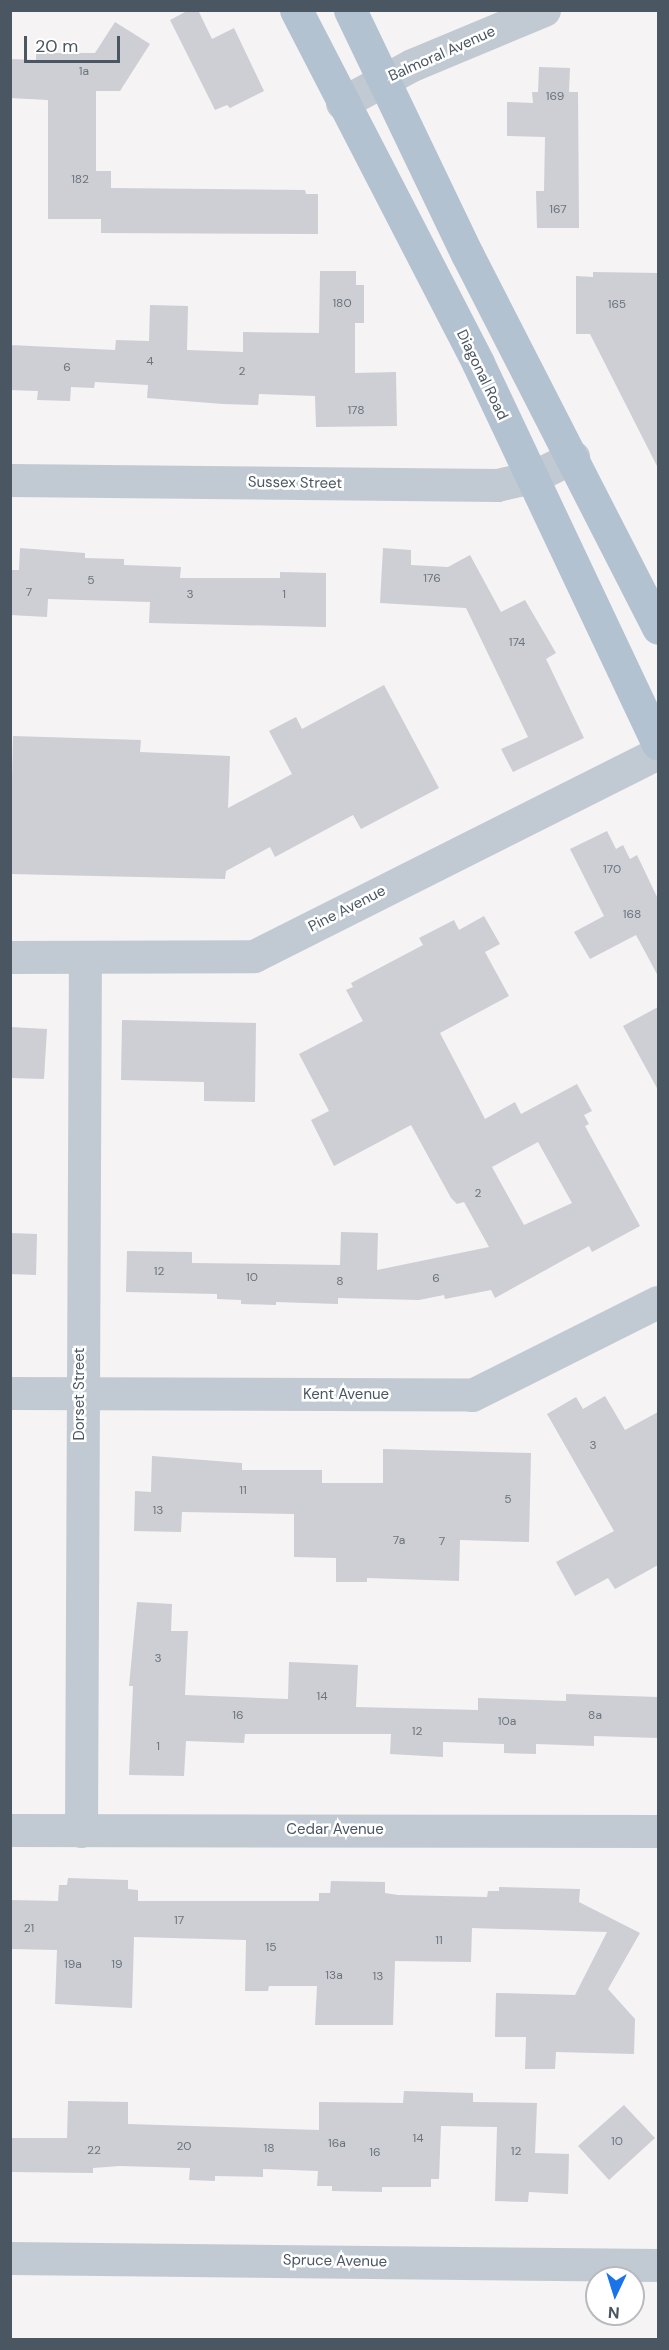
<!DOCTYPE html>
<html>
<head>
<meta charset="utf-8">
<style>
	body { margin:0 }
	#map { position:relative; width:669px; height:2350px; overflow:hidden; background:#f5f3f3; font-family:"DM Sans",sans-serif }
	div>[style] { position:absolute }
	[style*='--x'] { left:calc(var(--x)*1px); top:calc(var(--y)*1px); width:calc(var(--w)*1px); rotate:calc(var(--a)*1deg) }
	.building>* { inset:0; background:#cdcfd5 }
	.minor>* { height:33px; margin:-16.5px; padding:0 16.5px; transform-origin:16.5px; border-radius:16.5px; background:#c1cad2 }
	.major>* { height:33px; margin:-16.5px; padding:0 16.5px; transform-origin:16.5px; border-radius:16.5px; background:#b3c2d1 }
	span { translate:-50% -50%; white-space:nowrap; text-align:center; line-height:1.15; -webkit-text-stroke:5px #fff; paint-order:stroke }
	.number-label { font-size:12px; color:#6b747e }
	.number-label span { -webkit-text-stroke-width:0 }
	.street-label { font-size:15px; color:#4a5661 }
	.frame { position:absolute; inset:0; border:12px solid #4a5661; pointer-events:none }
	.north { position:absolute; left:585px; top:2266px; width:60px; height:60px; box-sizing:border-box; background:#fff; border:2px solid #b7bbc0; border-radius:50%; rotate:184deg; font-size:16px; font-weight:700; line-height:24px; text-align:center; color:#4a5661 }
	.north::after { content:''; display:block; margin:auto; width:21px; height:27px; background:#1a73e8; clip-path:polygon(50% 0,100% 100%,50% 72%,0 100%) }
	.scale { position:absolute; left:24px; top:36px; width:96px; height:27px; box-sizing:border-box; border:3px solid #4a5661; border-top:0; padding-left:8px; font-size:18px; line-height:21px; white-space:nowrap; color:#4a5661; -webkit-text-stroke:4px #fff; paint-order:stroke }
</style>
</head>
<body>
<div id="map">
	<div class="building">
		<div style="clip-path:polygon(189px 10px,198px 10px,212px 39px,234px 28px,264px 91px,230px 108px,227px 105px,215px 110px,170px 20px)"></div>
		<div style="clip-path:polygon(115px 22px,150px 44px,120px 91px,96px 91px,96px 171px,111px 171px,111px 188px,305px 190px,306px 194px,318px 194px,318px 234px,101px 233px,101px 219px,48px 219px,48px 100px,10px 98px,10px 59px,36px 60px,36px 53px,95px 53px)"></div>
		<div style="clip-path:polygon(539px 67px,570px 68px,569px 92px,578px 92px,579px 228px,537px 228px,536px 191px,544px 191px,545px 137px,507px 136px,507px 102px,533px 103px,532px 92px,538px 92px)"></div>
		<div style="clip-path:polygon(320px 271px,356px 271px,356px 285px,364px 285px,364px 323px,355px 323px,355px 373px,396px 372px,397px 426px,316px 427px,315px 396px,259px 394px,258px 405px,223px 404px,147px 398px,148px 385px,95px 382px,94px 388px,71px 387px,70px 401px,37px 400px,38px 391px,10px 390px,10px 345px,115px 350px,116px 340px,149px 341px,150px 305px,188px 306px,187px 350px,243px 352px,243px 332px,319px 333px)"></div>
		<div style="clip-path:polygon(593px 272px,658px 273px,658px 468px,590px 334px,576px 334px,576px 276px,593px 277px)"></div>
		<div style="clip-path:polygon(20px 548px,85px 553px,85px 558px,124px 559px,124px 565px,181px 567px,180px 578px,280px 578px,280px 572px,326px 573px,326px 627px,149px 623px,150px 602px,48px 599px,47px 617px,10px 615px,10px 570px,19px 570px)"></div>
		<div style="clip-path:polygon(383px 548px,411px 550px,411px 565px,448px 567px,470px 555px,501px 612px,525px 600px,556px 653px,546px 659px,584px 738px,513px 772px,501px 749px,528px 737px,466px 608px,380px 603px)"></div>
		<div style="clip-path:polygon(384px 685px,439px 788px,361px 829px,353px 815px,275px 857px,270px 847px,226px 871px,225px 879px,10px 874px,13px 736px,141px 740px,140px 752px,230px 756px,228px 808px,292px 774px,269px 731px,296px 717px,302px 729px)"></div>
		<div style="clip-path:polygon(607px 831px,616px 849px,623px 845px,630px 859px,637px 855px,658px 899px,658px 976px,636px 935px,590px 959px,574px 932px,604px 916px,570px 849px)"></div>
		<div style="clip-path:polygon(evenodd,484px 916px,500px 944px,485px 952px,509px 996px,440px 1033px,485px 1119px,515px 1102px,521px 1114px,577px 1084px,592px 1111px,584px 1115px,589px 1124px,585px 1126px,640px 1226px,592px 1252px,589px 1246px,495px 1298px,491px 1290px,445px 1299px,444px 1295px,419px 1300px,338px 1298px,338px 1304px,276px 1302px,276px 1305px,241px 1304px,241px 1300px,217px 1299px,217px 1294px,126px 1292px,127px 1251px,192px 1252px,192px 1263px,340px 1265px,341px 1232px,378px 1233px,377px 1270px,489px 1247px,464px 1202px,457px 1204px,451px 1198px,411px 1125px,334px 1166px,311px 1120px,329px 1111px,299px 1054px,363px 1021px,346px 990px,353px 987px,351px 983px,423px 945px,419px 938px,454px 920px,459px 930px,484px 916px,538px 1142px,572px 1203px,524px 1225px,492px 1167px,538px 1142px)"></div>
		<div style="clip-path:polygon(658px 1007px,658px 1090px,623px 1026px)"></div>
		<div style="clip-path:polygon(122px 1020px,256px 1023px,255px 1102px,204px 1101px,204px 1082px,121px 1080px)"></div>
		<div style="clip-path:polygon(10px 1027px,47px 1029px,44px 1079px,10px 1078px)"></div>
		<div style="clip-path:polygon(10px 1233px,37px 1234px,36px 1275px,10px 1274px)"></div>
		<div style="clip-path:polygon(605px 1396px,625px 1430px,658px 1412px,658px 1565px,615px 1589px,608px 1578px,575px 1596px,556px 1562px,614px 1531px,547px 1414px,576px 1397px,583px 1409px)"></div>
		<div style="clip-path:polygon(383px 1449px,531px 1453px,529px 1542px,460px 1540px,459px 1581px,367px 1578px,367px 1582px,336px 1582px,336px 1558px,294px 1557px,294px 1514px,182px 1512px,181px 1532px,134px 1531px,135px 1491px,151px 1492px,152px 1456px,242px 1463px,242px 1470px,322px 1470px,322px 1483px,383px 1483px)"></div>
		<div style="clip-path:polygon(137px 1602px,172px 1604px,171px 1631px,188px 1631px,185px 1695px,288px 1699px,289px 1662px,358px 1665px,356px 1707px,478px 1710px,478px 1698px,566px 1701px,566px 1694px,658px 1697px,658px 1738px,594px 1736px,594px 1746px,536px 1744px,536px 1754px,504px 1753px,504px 1744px,443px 1742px,443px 1757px,390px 1754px,391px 1734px,245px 1734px,244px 1743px,186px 1741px,184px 1776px,129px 1775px,133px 1686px,129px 1686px)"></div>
		<div style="clip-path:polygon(68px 1878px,128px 1880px,128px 1889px,138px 1890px,138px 1901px,319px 1901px,319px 1893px,330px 1893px,331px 1881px,385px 1882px,385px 1893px,398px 1895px,487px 1897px,488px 1891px,499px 1891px,499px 1887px,580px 1889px,579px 1902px,640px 1933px,608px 1989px,635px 2019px,634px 2054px,556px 2052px,555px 2069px,525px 2069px,526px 2037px,495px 2037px,496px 1993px,575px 1995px,607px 1932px,472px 1928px,471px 1962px,395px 1961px,393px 2025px,315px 2025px,317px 1986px,269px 1986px,268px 1991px,245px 1991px,246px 1940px,134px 1937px,132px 2008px,55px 2004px,57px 1950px,10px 1949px,10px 1900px,58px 1901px,59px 1885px,67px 1885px)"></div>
		<div style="clip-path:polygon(404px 2091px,473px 2093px,473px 2102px,537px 2103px,535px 2153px,569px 2154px,568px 2194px,529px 2192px,528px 2202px,495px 2201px,497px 2127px,441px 2126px,439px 2179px,431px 2179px,431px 2187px,382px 2187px,382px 2192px,332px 2191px,332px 2186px,317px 2186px,318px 2171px,263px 2169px,263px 2177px,215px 2176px,215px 2181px,189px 2180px,190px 2168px,120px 2166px,93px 2168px,93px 2173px,10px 2172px,10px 2138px,67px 2138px,68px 2101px,128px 2102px,128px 2124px,319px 2130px,319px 2102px,403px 2103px)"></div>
		<div style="clip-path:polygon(624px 2105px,655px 2138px,609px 2180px,578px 2146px)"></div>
	</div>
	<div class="minor">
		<div style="--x:342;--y:103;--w:80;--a:-28.5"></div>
		<div style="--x:412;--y:65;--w:143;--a:-22.6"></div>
		<div style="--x:10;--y:480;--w:487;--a:0.6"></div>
		<div style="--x:497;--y:485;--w:37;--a:-13"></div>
		<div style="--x:533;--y:477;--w:45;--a:-26.6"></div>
		<div style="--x:10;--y:957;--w:244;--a:-0.2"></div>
		<div style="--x:254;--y:956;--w:452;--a:-26.7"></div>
		<div style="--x:10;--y:1393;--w:462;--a:0.2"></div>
		<div style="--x:472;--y:1395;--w:208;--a:-26.6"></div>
		<div style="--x:10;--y:1830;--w:648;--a:0.09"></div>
		<div style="--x:81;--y:1831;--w:873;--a:-89.74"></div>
		<div style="--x:10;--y:2258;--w:648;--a:0.62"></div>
	</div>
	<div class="major">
		<div style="--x:296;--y:10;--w:397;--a:62.7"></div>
		<div style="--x:478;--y:363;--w:421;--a:64.7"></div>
		<div style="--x:350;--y:10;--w:271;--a:64.4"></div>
		<div style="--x:467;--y:254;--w:420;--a:62.9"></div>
	</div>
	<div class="number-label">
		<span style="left:84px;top:72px">1a</span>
		<span style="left:555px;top:97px">169</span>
		<span style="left:80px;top:180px">182</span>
		<span style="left:558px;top:210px">167</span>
		<span style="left:342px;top:304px">180</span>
		<span style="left:617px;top:305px">165</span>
		<span style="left:150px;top:362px">4</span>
		<span style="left:67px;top:368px">6</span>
		<span style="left:242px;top:372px">2</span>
		<span style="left:356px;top:411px">178</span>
		<span style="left:432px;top:579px">176</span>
		<span style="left:91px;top:581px">5</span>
		<span style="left:29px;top:593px">7</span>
		<span style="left:190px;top:595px">3</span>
		<span style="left:284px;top:595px">1</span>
		<span style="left:517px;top:643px">174</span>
		<span style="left:612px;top:870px">170</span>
		<span style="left:632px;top:915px">168</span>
		<span style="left:478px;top:1194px">2</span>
		<span style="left:159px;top:1272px">12</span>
		<span style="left:252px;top:1278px">10</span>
		<span style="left:436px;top:1279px">6</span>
		<span style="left:340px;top:1282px">8</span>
		<span style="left:593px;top:1446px">3</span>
		<span style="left:243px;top:1491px">11</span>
		<span style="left:508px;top:1500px">5</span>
		<span style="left:158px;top:1511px">13</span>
		<span style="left:399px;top:1541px">7a</span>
		<span style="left:442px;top:1542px">7</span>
		<span style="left:158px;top:1659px">3</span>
		<span style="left:322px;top:1697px">14</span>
		<span style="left:238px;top:1716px">16</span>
		<span style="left:595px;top:1716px">8a</span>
		<span style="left:507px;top:1722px">10a</span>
		<span style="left:417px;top:1732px">12</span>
		<span style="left:158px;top:1747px">1</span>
		<span style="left:179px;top:1921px">17</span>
		<span style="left:29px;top:1929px">21</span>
		<span style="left:439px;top:1941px">11</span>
		<span style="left:271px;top:1948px">15</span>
		<span style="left:73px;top:1965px">19a</span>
		<span style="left:117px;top:1965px">19</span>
		<span style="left:334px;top:1976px">13a</span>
		<span style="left:378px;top:1977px">13</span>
		<span style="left:418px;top:2139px">14</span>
		<span style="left:617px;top:2142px">10</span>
		<span style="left:337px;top:2144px">16a</span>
		<span style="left:184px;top:2147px">20</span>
		<span style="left:269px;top:2149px">18</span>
		<span style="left:94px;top:2151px">22</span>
		<span style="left:516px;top:2152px">12</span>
		<span style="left:375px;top:2153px">16</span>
	</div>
	<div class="street-label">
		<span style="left:442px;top:54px;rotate:-24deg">Balmoral Avenue</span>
		<span style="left:482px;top:375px;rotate:64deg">Diagonal Road</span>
		<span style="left:295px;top:483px;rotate:1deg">Sussex Street</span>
		<span style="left:347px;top:909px;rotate:-27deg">Pine Avenue</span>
		<span style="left:80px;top:1394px;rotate:-90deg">Dorset Street</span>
		<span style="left:346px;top:1395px">Kent Avenue</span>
		<span style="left:335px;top:1830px">Cedar Avenue</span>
		<span style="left:335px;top:2261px;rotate:1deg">Spruce Avenue</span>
	</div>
	<div class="frame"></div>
	<div class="north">N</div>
	<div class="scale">20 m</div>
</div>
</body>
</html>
